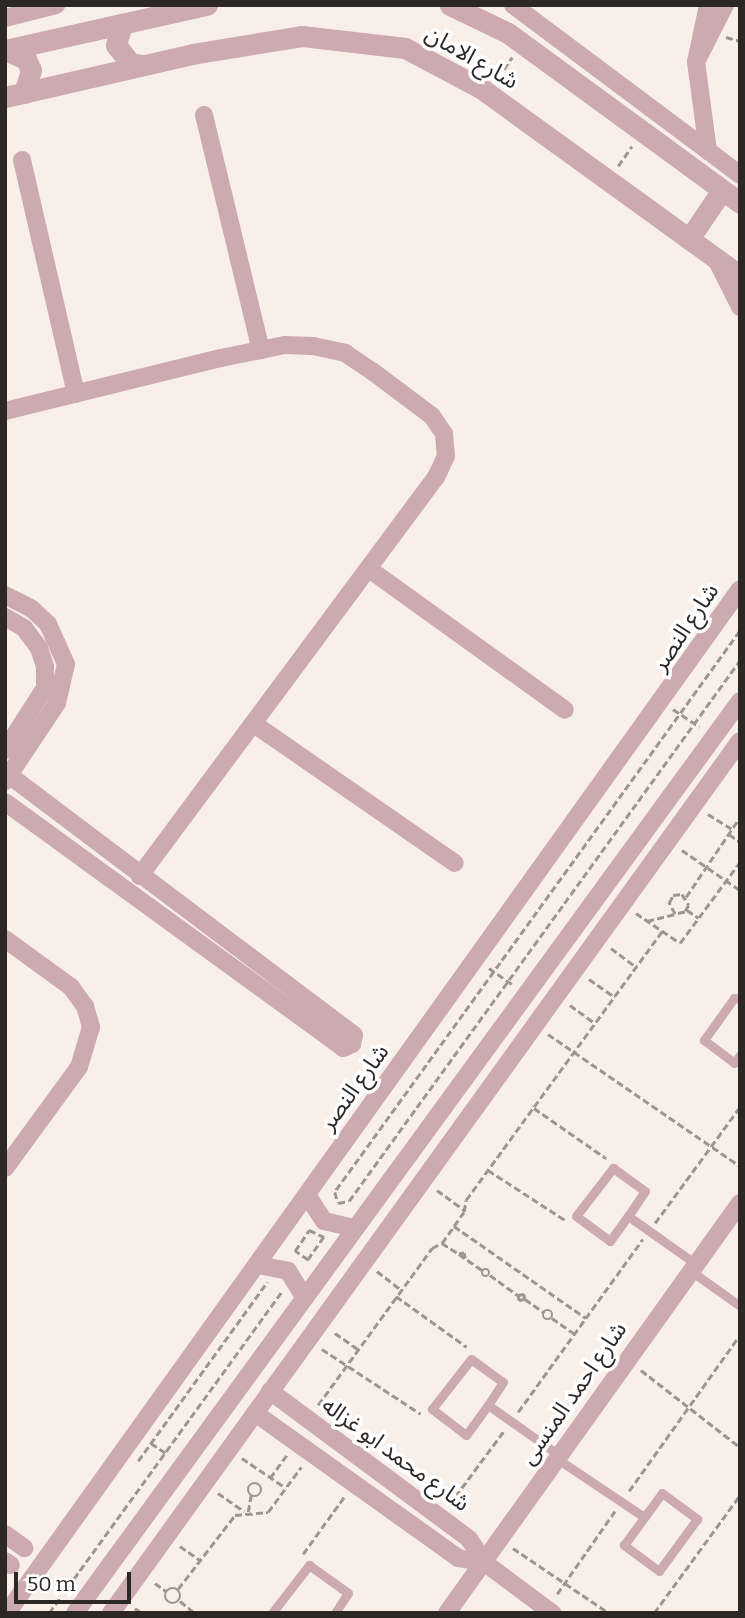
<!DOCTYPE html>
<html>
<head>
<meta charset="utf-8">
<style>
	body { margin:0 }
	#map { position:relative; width:745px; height:1618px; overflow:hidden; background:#f8efe8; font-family:Bitter,"Noto Sans Arabic",serif }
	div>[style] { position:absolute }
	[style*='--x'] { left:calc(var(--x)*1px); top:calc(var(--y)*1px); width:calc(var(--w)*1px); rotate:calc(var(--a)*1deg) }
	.path>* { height:2.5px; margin-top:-1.25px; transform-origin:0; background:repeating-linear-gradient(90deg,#9c9691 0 7px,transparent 0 10.5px) }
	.path>.ring { margin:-1.25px; padding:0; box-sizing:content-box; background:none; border:2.5px solid #9c9691; border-radius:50% }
	.service>* { height:9px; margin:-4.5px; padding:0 4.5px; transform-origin:4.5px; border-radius:4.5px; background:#ccaab0 }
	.minor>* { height:18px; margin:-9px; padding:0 9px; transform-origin:9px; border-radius:9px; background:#ccaab0 }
	.tertiary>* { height:21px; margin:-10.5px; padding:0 10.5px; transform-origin:10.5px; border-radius:10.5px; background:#ccaab0 }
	span { translate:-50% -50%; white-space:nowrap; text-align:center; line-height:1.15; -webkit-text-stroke:7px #fff; paint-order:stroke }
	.street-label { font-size:23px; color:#2c2826 }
	.frame { position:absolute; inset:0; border:7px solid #2c2826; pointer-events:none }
	.scale { position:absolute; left:14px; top:1572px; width:117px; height:32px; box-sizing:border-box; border:4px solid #2c2826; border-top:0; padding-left:9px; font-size:21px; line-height:24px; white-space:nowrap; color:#2c2826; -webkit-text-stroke:5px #fff; paint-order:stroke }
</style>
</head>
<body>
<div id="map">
	<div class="path">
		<div style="--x:726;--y:37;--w:15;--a:16"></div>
		<div style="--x:498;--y:78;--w:25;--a:-56"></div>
		<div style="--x:618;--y:166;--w:24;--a:-55"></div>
		<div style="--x:740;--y:631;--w:692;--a:125.83"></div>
		<div style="--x:335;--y:1192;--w:11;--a:75"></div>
		<div style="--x:338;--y:1203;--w:11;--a:-10"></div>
		<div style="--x:349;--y:1201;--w:668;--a:-54.14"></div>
		<div style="--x:673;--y:709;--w:32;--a:34"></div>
		<div style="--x:708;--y:814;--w:28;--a:32"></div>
		<div style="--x:729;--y:834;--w:14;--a:36"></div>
		<div style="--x:682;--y:850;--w:70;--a:34.6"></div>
		<div style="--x:686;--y:897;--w:97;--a:-56"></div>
		<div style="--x:687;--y:910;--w:14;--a:34"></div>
		<div style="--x:636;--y:913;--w:53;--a:34.3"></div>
		<div style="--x:680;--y:943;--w:101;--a:-53.5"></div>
		<div style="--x:647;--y:921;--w:29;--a:-14"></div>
		<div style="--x:675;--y:914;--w:13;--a:-119"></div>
		<div style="--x:669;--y:903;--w:9;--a:-63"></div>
		<div style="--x:673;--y:895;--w:9;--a:-6"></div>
		<div style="--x:682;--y:894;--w:13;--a:58"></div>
		<div style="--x:689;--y:905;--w:8;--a:120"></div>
		<div style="--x:685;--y:912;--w:10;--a:169"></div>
		<div style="--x:611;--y:948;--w:31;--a:37"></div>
		<div style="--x:489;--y:968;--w:28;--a:35"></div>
		<div style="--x:589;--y:979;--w:32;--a:35"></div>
		<div style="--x:570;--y:1005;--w:31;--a:36"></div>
		<div style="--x:548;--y:1034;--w:233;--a:34.5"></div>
		<div style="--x:534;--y:1108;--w:88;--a:34.8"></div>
		<div style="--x:488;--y:1170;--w:92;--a:33"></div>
		<div style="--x:437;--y:1190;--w:34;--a:36"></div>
		<div style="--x:655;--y:1223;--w:144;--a:-53.8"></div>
		<div style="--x:454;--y:1226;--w:161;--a:34.9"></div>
		<div style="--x:309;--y:1230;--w:17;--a:25"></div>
		<div style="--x:324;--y:1237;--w:28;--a:125"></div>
		<div style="--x:308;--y:1260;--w:16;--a:-145"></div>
		<div style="--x:295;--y:1251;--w:25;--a:-56"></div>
		<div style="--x:442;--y:1243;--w:20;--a:33"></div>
		<div style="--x:465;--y:1258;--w:5;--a:-101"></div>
		<div style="--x:464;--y:1253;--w:5;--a:169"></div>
		<div style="--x:459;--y:1254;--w:29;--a:35"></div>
		<div class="ring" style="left:482px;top:1269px;width:5.5px;height:5.5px"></div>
		<div style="--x:377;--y:1271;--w:31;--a:38"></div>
		<div style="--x:490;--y:1275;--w:34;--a:36"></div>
		<div style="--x:396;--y:1296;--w:87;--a:35.7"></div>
		<div style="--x:525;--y:1299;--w:6;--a:162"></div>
		<div style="--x:519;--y:1301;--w:6;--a:-99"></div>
		<div style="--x:518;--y:1295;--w:6;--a:-9"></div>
		<div style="--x:524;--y:1294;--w:5;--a:79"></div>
		<div style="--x:525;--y:1299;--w:24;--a:35"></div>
		<div class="ring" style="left:543.5px;top:1310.5px;width:6.5px;height:6.5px"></div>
		<div style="--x:552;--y:1318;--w:28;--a:35"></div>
		<div style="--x:335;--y:1333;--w:28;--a:35"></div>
		<div style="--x:322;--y:1349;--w:118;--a:33.3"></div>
		<div style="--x:641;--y:1370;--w:125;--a:37.9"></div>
		<div style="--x:318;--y:1405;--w:194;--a:-54"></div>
		<div style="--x:432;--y:1248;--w:11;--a:-27"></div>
		<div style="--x:442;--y:1243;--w:38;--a:-55"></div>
		<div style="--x:464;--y:1212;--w:12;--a:-81"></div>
		<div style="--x:466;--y:1200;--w:333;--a:-53.9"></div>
		<div style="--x:518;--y:1412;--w:213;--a:-54.2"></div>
		<div style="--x:151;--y:1443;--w:18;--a:34"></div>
		<div style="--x:242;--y:1458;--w:53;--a:34.3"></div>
		<div style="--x:138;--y:1461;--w:221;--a:-54.2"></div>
		<div style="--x:270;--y:1478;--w:29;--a:-54"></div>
		<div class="ring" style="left:248px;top:1483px;width:11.5px;height:11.5px"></div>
		<div style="--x:629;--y:1491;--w:191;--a:-54.6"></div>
		<div style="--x:218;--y:1493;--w:32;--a:35"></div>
		<div style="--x:449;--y:1505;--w:91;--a:-53.5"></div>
		<div style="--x:248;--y:1512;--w:17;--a:-80"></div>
		<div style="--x:180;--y:1546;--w:24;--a:35"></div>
		<div style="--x:513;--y:1548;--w:116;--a:34.1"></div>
		<div style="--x:303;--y:1554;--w:70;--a:-54.3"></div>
		<div style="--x:155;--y:1583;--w:14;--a:36"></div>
		<div class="ring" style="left:165px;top:1588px;width:13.5px;height:13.5px"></div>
		<div style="--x:178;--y:1589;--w:93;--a:-52.4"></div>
		<div style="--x:235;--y:1515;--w:33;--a:-5"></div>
		<div style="--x:268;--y:1512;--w:56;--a:-53.7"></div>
		<div style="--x:557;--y:1594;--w:101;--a:-55.1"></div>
		<div style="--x:180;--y:1601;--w:19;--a:39"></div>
		<div style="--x:135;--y:1608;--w:9;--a:36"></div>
		<div style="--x:49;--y:1613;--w:396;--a:-54.1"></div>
		<div style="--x:654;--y:1613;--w:146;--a:-53.9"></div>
	</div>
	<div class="service">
		<div style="--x:740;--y:999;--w:6;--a:-171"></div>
		<div style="--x:734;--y:998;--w:52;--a:125.5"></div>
		<div style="--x:704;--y:1040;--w:38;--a:37"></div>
		<div style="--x:734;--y:1063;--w:10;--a:-53"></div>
		<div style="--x:628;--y:1216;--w:31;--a:126"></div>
		<div style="--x:610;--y:1241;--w:42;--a:-143.7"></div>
		<div style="--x:576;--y:1216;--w:61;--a:-52.4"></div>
		<div style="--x:613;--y:1168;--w:39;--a:36"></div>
		<div style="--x:645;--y:1191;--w:30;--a:124"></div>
		<div style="--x:628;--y:1216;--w:83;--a:35.2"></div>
		<div style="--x:691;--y:1271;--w:60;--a:35.5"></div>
		<div style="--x:488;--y:1405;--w:37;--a:126"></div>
		<div style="--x:466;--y:1435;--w:43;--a:-142.6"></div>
		<div style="--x:432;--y:1409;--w:63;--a:-52"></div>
		<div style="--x:471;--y:1359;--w:39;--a:36"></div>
		<div style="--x:503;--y:1382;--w:27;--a:123"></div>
		<div style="--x:488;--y:1405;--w:87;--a:35.2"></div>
		<div style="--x:556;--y:1458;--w:106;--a:33.8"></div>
		<div style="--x:662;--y:1493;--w:44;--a:36.6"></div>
		<div style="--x:697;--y:1519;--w:64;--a:126.2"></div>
		<div style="--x:659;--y:1571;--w:44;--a:-143.4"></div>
		<div style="--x:624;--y:1545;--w:64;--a:-53.8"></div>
		<div style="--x:272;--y:1613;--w:61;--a:-52.4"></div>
		<div style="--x:309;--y:1565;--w:48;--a:35.7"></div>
		<div style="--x:348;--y:1593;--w:24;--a:123"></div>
	</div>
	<div class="minor">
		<div style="--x:513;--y:5;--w:284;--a:36.8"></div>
		<div style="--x:708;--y:5;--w:58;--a:101.9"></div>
		<div style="--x:696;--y:62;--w:90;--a:82.3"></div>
		<div style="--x:5;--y:18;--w:53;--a:-14.3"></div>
		<div style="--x:696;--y:62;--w:64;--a:-63"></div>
		<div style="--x:204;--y:115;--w:242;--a:76.4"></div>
		<div style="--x:22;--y:160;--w:240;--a:77"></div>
		<div style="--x:716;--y:259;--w:54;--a:63.4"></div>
		<div style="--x:5;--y:411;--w:222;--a:-13.8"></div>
		<div style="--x:221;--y:358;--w:65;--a:-11.5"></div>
		<div style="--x:285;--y:345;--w:28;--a:2"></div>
		<div style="--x:313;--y:346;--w:33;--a:12"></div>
		<div style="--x:345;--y:353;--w:32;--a:34"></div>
		<div style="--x:372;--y:371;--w:75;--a:36.9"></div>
		<div style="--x:432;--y:416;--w:22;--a:56"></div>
		<div style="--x:444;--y:434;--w:22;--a:85"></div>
		<div style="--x:446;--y:456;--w:23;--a:115"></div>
		<div style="--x:436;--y:477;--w:497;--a:126.6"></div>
		<div style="--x:369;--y:569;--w:241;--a:35.7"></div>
		<div style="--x:5;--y:595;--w:30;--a:27"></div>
		<div style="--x:32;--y:609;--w:22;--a:43"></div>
		<div style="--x:48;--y:624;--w:44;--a:65.8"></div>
		<div style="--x:66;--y:664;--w:40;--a:103"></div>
		<div style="--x:57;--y:703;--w:94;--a:123.7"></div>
		<div style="--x:5;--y:617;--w:22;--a:30"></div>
		<div style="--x:24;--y:628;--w:25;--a:53"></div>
		<div style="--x:39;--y:648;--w:20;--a:72"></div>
		<div style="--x:45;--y:667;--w:21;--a:90"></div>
		<div style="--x:45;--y:688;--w:74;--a:122.8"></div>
		<div style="--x:254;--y:724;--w:244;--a:34.7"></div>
		<div style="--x:5;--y:802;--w:418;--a:36"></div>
		<div style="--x:343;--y:1048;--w:10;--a:-24"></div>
		<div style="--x:352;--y:1044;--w:9;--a:-77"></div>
		<div style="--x:354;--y:1035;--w:432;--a:-143"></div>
		<div style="--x:5;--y:939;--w:82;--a:36"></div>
		<div style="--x:71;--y:987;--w:24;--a:54"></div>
		<div style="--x:85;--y:1006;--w:22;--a:74"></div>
		<div style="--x:91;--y:1027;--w:42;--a:106.7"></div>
		<div style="--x:79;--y:1067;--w:125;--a:126.2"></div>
		<div style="--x:307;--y:1195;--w:31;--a:57"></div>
		<div style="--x:324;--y:1221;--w:31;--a:13"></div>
		<div style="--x:258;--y:1265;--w:31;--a:11"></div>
		<div style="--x:288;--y:1271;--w:32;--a:58"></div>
		<div style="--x:270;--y:1391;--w:248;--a:36.6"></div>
		<div style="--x:469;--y:1539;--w:29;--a:56"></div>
		<div style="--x:255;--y:1413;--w:249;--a:35.5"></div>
		<div style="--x:458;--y:1558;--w:27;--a:10"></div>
		<div style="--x:485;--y:1563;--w:84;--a:36.7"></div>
		<div style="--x:5;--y:1534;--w:24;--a:36"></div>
		<div style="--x:5;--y:1561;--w:7;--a:34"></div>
		<div style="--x:7;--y:1613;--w:1259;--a:-54.4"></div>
		<div style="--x:75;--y:1613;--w:1129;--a:-53.9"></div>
		<div style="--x:111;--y:1613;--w:1075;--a:-54.2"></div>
		<div style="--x:447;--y:1613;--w:504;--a:-54.45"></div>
	</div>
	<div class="tertiary">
		<div style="--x:450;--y:5;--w:64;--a:25.8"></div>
		<div style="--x:508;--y:33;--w:288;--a:36.2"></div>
		<div style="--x:122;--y:24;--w:22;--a:106"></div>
		<div style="--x:116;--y:45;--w:23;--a:52"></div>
		<div style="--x:130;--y:63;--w:11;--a:10"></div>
		<div style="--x:5;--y:50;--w:207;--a:-12.6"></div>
		<div style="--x:5;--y:50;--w:23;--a:23"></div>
		<div style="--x:26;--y:59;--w:12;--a:66"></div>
		<div style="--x:31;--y:70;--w:24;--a:107"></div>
		<div style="--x:5;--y:97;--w:192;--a:-12.9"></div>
		<div style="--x:192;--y:54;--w:111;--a:-9.3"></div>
		<div style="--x:302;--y:36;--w:104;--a:6.6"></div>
		<div style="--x:405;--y:48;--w:87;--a:28"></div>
		<div style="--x:482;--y:89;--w:319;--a:35.9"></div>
		<div style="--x:689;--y:239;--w:59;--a:-56"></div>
	</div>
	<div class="street-label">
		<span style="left:472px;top:57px;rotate:30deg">شارع الامان</span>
		<span style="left:685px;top:627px;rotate:-56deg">شارع النصر</span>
		<span style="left:354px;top:1087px;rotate:-54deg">شارع النصر</span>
		<span style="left:573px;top:1393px;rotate:-55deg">شارع احمد المنسى</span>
		<span style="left:396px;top:1454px;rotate:36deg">شارع محمد ابو غزاله</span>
	</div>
	<div class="frame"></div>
	<div class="scale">50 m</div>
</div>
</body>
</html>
